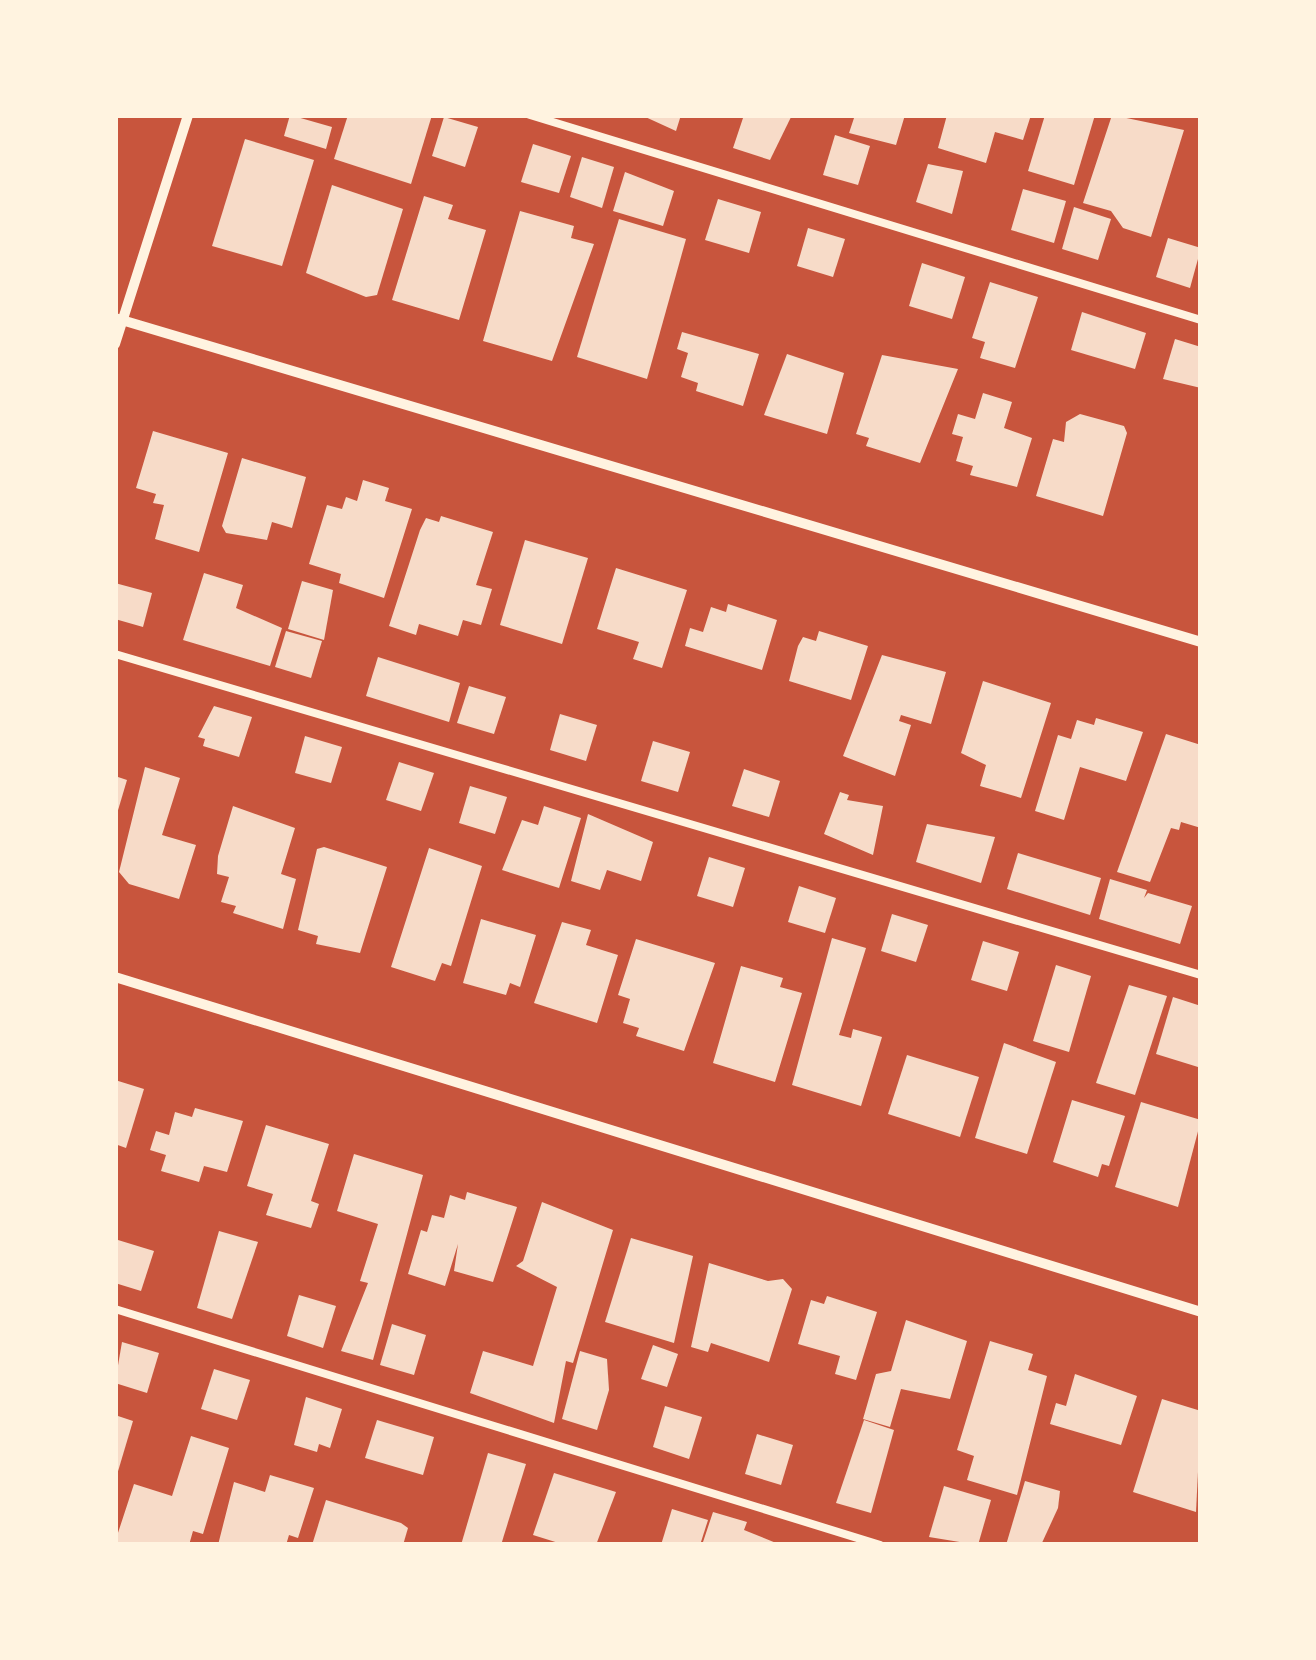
<!DOCTYPE html>
<html>
<head>
<meta charset="utf-8">
<style>
	body { margin:0 }
	#map { position:relative; width:1316px; height:1660px; overflow:hidden; background:#c8553d; font-family:Commissioner,sans-serif }
	div>[style] { position:absolute }
	[style*='--x'] { left:calc(var(--x)*1px); top:calc(var(--y)*1px); width:calc(var(--w)*1px); rotate:calc(var(--a)*1deg) }
	.building>* { inset:0; background:#f7dbc8 }
	.service>* { height:8px; margin:-4px; padding:0 4px; transform-origin:4px; border-radius:4px; background:#fff3e0 }
	.minor>* { height:10px; margin:-5px; padding:0 5px; transform-origin:5px; border-radius:5px; background:#fff3e0 }
	span { translate:-50% -50%; white-space:nowrap; text-align:center; line-height:1.15; -webkit-text-stroke:9px #fff3e0; paint-order:stroke }
	.frame { position:absolute; inset:0; border:118px solid #fff3e0; pointer-events:none }
</style>
</head>
<body>
<div id="map">
	<div class="building">
		<div style="clip-path:polygon(290px 115px,332px 127px,326px 149px,284px 136px)"></div>
		<div style="clip-path:polygon(348px 115px,432px 115px,411px 184px,334px 159px)"></div>
		<div style="clip-path:polygon(641px 115px,681px 115px,676px 131px)"></div>
		<div style="clip-path:polygon(744px 115px,792px 115px,770px 160px,733px 148px)"></div>
		<div style="clip-path:polygon(847px 115px,905px 115px,896px 145px,849px 133px,854px 118px)"></div>
		<div style="clip-path:polygon(947px 115px,1031px 115px,1023px 140px,995px 132px,986px 163px,938px 148px)"></div>
		<div style="clip-path:polygon(1045px 115px,1095px 115px,1074px 185px,1028px 171px)"></div>
		<div style="clip-path:polygon(1112px 115px,1184px 130px,1151px 237px,1123px 228px,1111px 211px,1083px 203px)"></div>
		<div style="clip-path:polygon(444px 117px,478px 127px,465px 167px,432px 156px)"></div>
		<div style="clip-path:polygon(835px 135px,870px 146px,858px 185px,823px 175px)"></div>
		<div style="clip-path:polygon(245px 139px,314px 160px,282px 266px,212px 246px)"></div>
		<div style="clip-path:polygon(533px 144px,571px 156px,559px 193px,521px 182px)"></div>
		<div style="clip-path:polygon(582px 157px,614px 167px,602px 208px,570px 197px)"></div>
		<div style="clip-path:polygon(928px 164px,963px 171px,952px 214px,916px 202px)"></div>
		<div style="clip-path:polygon(625px 172px,674px 191px,663px 226px,613px 211px)"></div>
		<div style="clip-path:polygon(332px 185px,403px 209px,377px 295px,366px 297px,306px 273px)"></div>
		<div style="clip-path:polygon(1023px 189px,1066px 201px,1054px 243px,1011px 230px)"></div>
		<div style="clip-path:polygon(424px 196px,453px 205px,448px 219px,486px 230px,459px 320px,392px 300px)"></div>
		<div style="clip-path:polygon(718px 199px,761px 212px,749px 253px,705px 240px)"></div>
		<div style="clip-path:polygon(1074px 207px,1111px 219px,1098px 260px,1062px 249px)"></div>
		<div style="clip-path:polygon(520px 211px,574px 226px,571px 238px,594px 244px,552px 361px,483px 341px)"></div>
		<div style="clip-path:polygon(619px 219px,686px 239px,647px 379px,577px 357px)"></div>
		<div style="clip-path:polygon(808px 228px,845px 239px,833px 277px,797px 266px)"></div>
		<div style="clip-path:polygon(1168px 238px,1201px 248px,1190px 288px,1156px 277px)"></div>
		<div style="clip-path:polygon(922px 263px,965px 277px,952px 319px,909px 306px)"></div>
		<div style="clip-path:polygon(990px 282px,1038px 297px,1015px 368px,980px 358px,985px 342px,972px 338px)"></div>
		<div style="clip-path:polygon(1082px 312px,1146px 333px,1135px 369px,1071px 350px)"></div>
		<div style="clip-path:polygon(682px 332px,759px 354px,743px 406px,696px 391px,698px 383px,681px 377px,688px 353px,677px 349px)"></div>
		<div style="clip-path:polygon(1175px 339px,1201px 347px,1201px 388px,1163px 379px)"></div>
		<div style="clip-path:polygon(787px 354px,844px 373px,827px 434px,764px 415px)"></div>
		<div style="clip-path:polygon(882px 355px,958px 369px,920px 463px,866px 446px,869px 438px,856px 434px)"></div>
		<div style="clip-path:polygon(983px 393px,1012px 402px,1004px 428px,1032px 438px,1017px 487px,970px 475px,973px 466px,956px 461px,963px 437px,952px 434px,958px 414px,975px 419px)"></div>
		<div style="clip-path:polygon(1080px 414px,1124px 426px,1127px 433px,1103px 516px,1036px 496px,1053px 439px,1064px 442px,1066px 422px)"></div>
		<div style="clip-path:polygon(153px 431px,228px 453px,199px 552px,155px 539px,164px 505px,153px 503px,156px 494px,136px 488px)"></div>
		<div style="clip-path:polygon(242px 458px,306px 477px,292px 528px,272px 522px,267px 540px,226px 533px,222px 526px)"></div>
		<div style="clip-path:polygon(363px 480px,389px 488px,385px 501px,412px 509px,384px 598px,339px 583px,341px 574px,309px 564px,327px 505px,342px 509px,346px 497px,357px 501px)"></div>
		<div style="clip-path:polygon(441px 516px,493px 532px,476px 585px,492px 589px,481px 625px,463px 620px,458px 636px,419px 624px,416px 635px,389px 626px,420px 530px,426px 518px,439px 522px)"></div>
		<div style="clip-path:polygon(525px 540px,588px 558px,562px 644px,500px 625px)"></div>
		<div style="clip-path:polygon(616px 568px,687px 590px,662px 668px,633px 659px,639px 642px,597px 629px)"></div>
		<div style="clip-path:polygon(204px 573px,243px 585px,236px 608px,282px 628px,270px 666px,183px 640px)"></div>
		<div style="clip-path:polygon(302px 581px,333px 590px,324px 640px,288px 629px)"></div>
		<div style="clip-path:polygon(115px 583px,152px 593px,143px 627px,115px 619px)"></div>
		<div style="clip-path:polygon(728px 604px,777px 620px,762px 670px,685px 646px,690px 628px,703px 632px,711px 607px,726px 612px)"></div>
		<div style="clip-path:polygon(286px 631px,322px 641px,311px 678px,275px 667px)"></div>
		<div style="clip-path:polygon(819px 631px,868px 646px,851px 700px,789px 681px,798px 646px,803px 637px,816px 641px)"></div>
		<div style="clip-path:polygon(882px 655px,946px 672px,931px 724px,901px 715px,899px 721px,911px 725px,895px 776px,843px 756px)"></div>
		<div style="clip-path:polygon(378px 657px,460px 683px,449px 722px,366px 696px)"></div>
		<div style="clip-path:polygon(983px 681px,1051px 703px,1021px 798px,980px 786px,986px 765px,961px 753px)"></div>
		<div style="clip-path:polygon(469px 686px,506px 697px,494px 734px,457px 723px)"></div>
		<div style="clip-path:polygon(214px 706px,252px 717px,239px 757px,203px 746px,205px 739px,198px 737px)"></div>
		<div style="clip-path:polygon(560px 714px,597px 725px,586px 761px,550px 750px)"></div>
		<div style="clip-path:polygon(1096px 718px,1143px 732px,1126px 781px,1080px 767px,1064px 820px,1035px 811px,1058px 735px,1071px 739px,1077px 720px,1094px 725px)"></div>
		<div style="clip-path:polygon(1166px 734px,1201px 745px,1201px 828px,1181px 822px,1179px 830px,1171px 828px,1150px 882px,1117px 872px)"></div>
		<div style="clip-path:polygon(305px 736px,342px 747px,331px 783px,295px 773px)"></div>
		<div style="clip-path:polygon(653px 741px,690px 752px,678px 792px,641px 781px)"></div>
		<div style="clip-path:polygon(399px 762px,434px 773px,421px 811px,386px 800px)"></div>
		<div style="clip-path:polygon(145px 767px,180px 778px,162px 835px,196px 845px,179px 899px,129px 884px,119px 872px)"></div>
		<div style="clip-path:polygon(744px 769px,780px 781px,769px 817px,732px 806px)"></div>
		<div style="clip-path:polygon(115px 776px,127px 780px,116px 817px,115px 817px)"></div>
		<div style="clip-path:polygon(470px 786px,507px 797px,495px 834px,459px 823px)"></div>
		<div style="clip-path:polygon(840px 792px,849px 795px,847px 800px,883px 806px,873px 855px,824px 834px)"></div>
		<div style="clip-path:polygon(233px 806px,295px 828px,281px 874px,296px 879px,283px 929px,233px 913px,236px 906px,221px 902px,229px 877px,217px 874px,218px 856px)"></div>
		<div style="clip-path:polygon(544px 806px,581px 818px,559px 888px,502px 870px,522px 820px,538px 825px)"></div>
		<div style="clip-path:polygon(588px 814px,653px 842px,641px 881px,607px 870px,600px 890px,571px 881px)"></div>
		<div style="clip-path:polygon(927px 824px,995px 837px,981px 883px,916px 862px)"></div>
		<div style="clip-path:polygon(324px 847px,387px 867px,360px 953px,316px 944px,318px 936px,298px 930px,317px 849px)"></div>
		<div style="clip-path:polygon(429px 848px,482px 866px,451px 966px,442px 963px,435px 981px,391px 967px)"></div>
		<div style="clip-path:polygon(1018px 853px,1101px 878px,1090px 915px,1007px 889px)"></div>
		<div style="clip-path:polygon(709px 857px,745px 868px,733px 907px,697px 896px)"></div>
		<div style="clip-path:polygon(1110px 879px,1147px 890px,1144px 898px,1148px 893px,1192px 906px,1180px 944px,1099px 919px)"></div>
		<div style="clip-path:polygon(799px 886px,836px 898px,825px 933px,788px 922px)"></div>
		<div style="clip-path:polygon(892px 914px,928px 925px,916px 962px,881px 951px)"></div>
		<div style="clip-path:polygon(481px 919px,536px 935px,520px 987px,510px 983px,506px 995px,463px 983px)"></div>
		<div style="clip-path:polygon(562px 922px,591px 930px,586px 945px,618px 955px,597px 1023px,534px 1003px)"></div>
		<div style="clip-path:polygon(832px 938px,866px 948px,839px 1035px,851px 1038px,853px 1029px,882px 1037px,861px 1106px,792px 1085px)"></div>
		<div style="clip-path:polygon(636px 939px,715px 963px,684px 1051px,636px 1036px,639px 1028px,623px 1023px,630px 999px,618px 995px)"></div>
		<div style="clip-path:polygon(983px 941px,1019px 952px,1007px 991px,971px 980px)"></div>
		<div style="clip-path:polygon(1056px 965px,1091px 976px,1069px 1052px,1033px 1041px)"></div>
		<div style="clip-path:polygon(741px 966px,783px 978px,780px 987px,802px 993px,775px 1082px,713px 1063px)"></div>
		<div style="clip-path:polygon(1129px 985px,1167px 996px,1135px 1095px,1096px 1083px)"></div>
		<div style="clip-path:polygon(1173px 997px,1201px 1006px,1198px 1067px,1156px 1054px)"></div>
		<div style="clip-path:polygon(1004px 1043px,1056px 1062px,1027px 1154px,975px 1138px)"></div>
		<div style="clip-path:polygon(907px 1055px,979px 1077px,960px 1137px,888px 1114px)"></div>
		<div style="clip-path:polygon(115px 1080px,144px 1089px,126px 1148px,115px 1144px)"></div>
		<div style="clip-path:polygon(1072px 1100px,1125px 1116px,1109px 1166px,1102px 1164px,1098px 1177px,1053px 1162px)"></div>
		<div style="clip-path:polygon(1141px 1102px,1201px 1120px,1178px 1207px,1115px 1187px)"></div>
		<div style="clip-path:polygon(195px 1108px,243px 1121px,227px 1172px,204px 1166px,199px 1182px,161px 1171px,166px 1155px,150px 1150px,156px 1131px,169px 1135px,175px 1112px,192px 1117px)"></div>
		<div style="clip-path:polygon(266px 1125px,329px 1144px,311px 1201px,319px 1204px,311px 1228px,266px 1215px,273px 1194px,247px 1186px)"></div>
		<div style="clip-path:polygon(354px 1154px,423px 1175px,373px 1360px,341px 1351px,368px 1283px,360px 1281px,378px 1224px,337px 1211px)"></div>
		<div style="clip-path:polygon(467px 1192px,517px 1207px,493px 1282px,454px 1271px,458px 1244px,445px 1286px,408px 1274px,421px 1230px,427px 1232px,432px 1215px,444px 1218px,450px 1195px,465px 1200px)"></div>
		<div style="clip-path:polygon(542px 1202px,613px 1230px,573px 1363px,566px 1361px,554px 1423px,470px 1393px,483px 1351px,533px 1366px,557px 1287px,516px 1266px,523px 1261px)"></div>
		<div style="clip-path:polygon(219px 1231px,258px 1242px,232px 1319px,197px 1308px)"></div>
		<div style="clip-path:polygon(631px 1238px,693px 1256px,674px 1343px,605px 1322px)"></div>
		<div style="clip-path:polygon(118px 1240px,154px 1251px,141px 1291px,115px 1283px)"></div>
		<div style="clip-path:polygon(709px 1263px,768px 1281px,783px 1279px,792px 1289px,769px 1362px,711px 1343px,708px 1352px,691px 1347px)"></div>
		<div style="clip-path:polygon(299px 1295px,336px 1306px,323px 1348px,287px 1336px)"></div>
		<div style="clip-path:polygon(827px 1296px,877px 1312px,856px 1380px,835px 1374px,840px 1356px,798px 1344px,811px 1300px,824px 1304px)"></div>
		<div style="clip-path:polygon(906px 1320px,967px 1341px,950px 1399px,901px 1389px,890px 1427px,863px 1419px,876px 1374px,891px 1371px)"></div>
		<div style="clip-path:polygon(392px 1324px,426px 1335px,414px 1375px,380px 1365px)"></div>
		<div style="clip-path:polygon(990px 1341px,1033px 1354px,1028px 1370px,1047px 1376px,1017px 1495px,967px 1480px,974px 1456px,957px 1450px)"></div>
		<div style="clip-path:polygon(122px 1342px,159px 1353px,147px 1393px,115px 1383px)"></div>
		<div style="clip-path:polygon(653px 1345px,678px 1354px,667px 1387px,641px 1379px)"></div>
		<div style="clip-path:polygon(580px 1351px,607px 1359px,609px 1390px,597px 1430px,562px 1419px)"></div>
		<div style="clip-path:polygon(214px 1369px,250px 1380px,237px 1420px,201px 1409px)"></div>
		<div style="clip-path:polygon(1075px 1374px,1137px 1396px,1121px 1445px,1050px 1424px,1056px 1403px,1066px 1406px)"></div>
		<div style="clip-path:polygon(306px 1397px,342px 1409px,330px 1448px,319px 1444px,317px 1452px,294px 1445px)"></div>
		<div style="clip-path:polygon(1162px 1399px,1201px 1411px,1196px 1512px,1133px 1492px)"></div>
		<div style="clip-path:polygon(665px 1406px,702px 1417px,689px 1459px,653px 1447px)"></div>
		<div style="clip-path:polygon(115px 1415px,133px 1421px,116px 1478px,115px 1478px)"></div>
		<div style="clip-path:polygon(377px 1420px,434px 1437px,423px 1475px,365px 1458px)"></div>
		<div style="clip-path:polygon(864px 1420px,894px 1430px,871px 1513px,836px 1503px)"></div>
		<div style="clip-path:polygon(757px 1434px,793px 1445px,781px 1485px,745px 1474px)"></div>
		<div style="clip-path:polygon(191px 1436px,229px 1448px,203px 1534px,193px 1531px,189px 1545px,115px 1542px,134px 1484px,172px 1496px)"></div>
		<div style="clip-path:polygon(488px 1453px,526px 1464px,501px 1545px,461px 1545px)"></div>
		<div style="clip-path:polygon(554px 1473px,616px 1492px,596px 1545px,565px 1545px,533px 1535px)"></div>
		<div style="clip-path:polygon(270px 1475px,314px 1488px,298px 1538px,289px 1535px,286px 1545px,218px 1545px,234px 1482px,265px 1492px)"></div>
		<div style="clip-path:polygon(1025px 1481px,1060px 1491px,1058px 1508px,1041px 1545px,1006px 1545px)"></div>
		<div style="clip-path:polygon(944px 1486px,991px 1500px,978px 1545px,929px 1537px)"></div>
		<div style="clip-path:polygon(326px 1500px,401px 1523px,408px 1528px,403px 1545px,312px 1545px)"></div>
		<div style="clip-path:polygon(672px 1509px,708px 1520px,700px 1545px,661px 1545px)"></div>
		<div style="clip-path:polygon(713px 1512px,747px 1522px,744px 1530px,781px 1545px,702px 1545px)"></div>
	</div>
	<div class="service">
		<div style="--x:530;--y:115;--w:702;--a:16.99"></div>
		<div style="--x:115;--y:654;--w:1132;--a:16.47"></div>
		<div style="--x:115;--y:1309;--w:801;--a:17.14"></div>
	</div>
	<div class="minor">
		<div style="--x:115;--y:318;--w:1133;--a:16.61"></div>
		<div style="--x:115;--y:344;--w:240;--a:-72.3"></div>
		<div style="--x:115;--y:977;--w:1136;--a:17.14"></div>
	</div>
	<div class="frame"></div>
</div>
</body>
</html>
